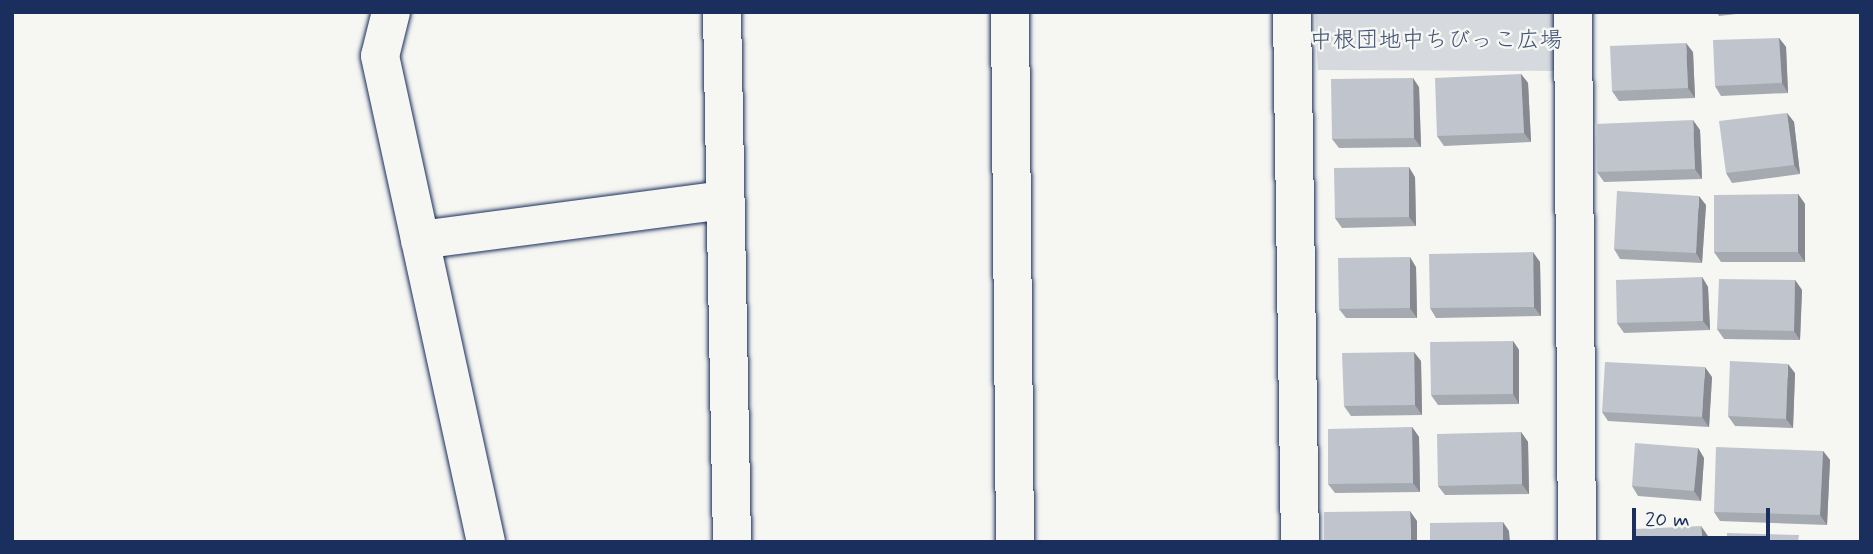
<!DOCTYPE html>
<html>
<head>
<meta charset="utf-8">
<style>
	body { margin:0 }
	#map { position:relative; width:1873px; height:554px; overflow:hidden; background:#f6f6f2; font-family:Mynerve,"Klee One",sans-serif }
	div>[style] { position:absolute }
	[style*='--x'] { left:calc(var(--x)*1px); top:calc(var(--y)*1px); width:calc(var(--w)*1px); rotate:calc(var(--a)*1deg) }
	.green>* { inset:0; background:#d6d9dd }
	.roads { filter:drop-shadow(0 0 2px #1b2f5e) drop-shadow(0 0 2px #1b2f5e) }
	.street>* { height:38px; margin:-19px; padding:0 19px; transform-origin:19px; border-radius:19px; background:#f6f6f2 }
	.wall>* { inset:0; background:#a5a9b0 }
	.shaded-wall>* { inset:0; background:#868990 }
	.building>* { inset:0; background:#c0c4cd }
	span { translate:-50% -50%; white-space:nowrap; text-align:center; line-height:1.15; -webkit-text-stroke:5px #f6f6f2; paint-order:stroke }
	.park-label { font-size:23px; color:#405177 }
	.frame { position:absolute; inset:0; border:14px solid #1b2f5e; pointer-events:none }
	.scale { position:absolute; left:1632px; top:508px; width:138px; height:32px; box-sizing:border-box; border:4px solid #1b2f5e; border-top:0; padding-left:9px; font-size:21px; line-height:24px; white-space:nowrap; color:#1b2f5e; -webkit-text-stroke:5px #f6f6f2; paint-order:stroke }
</style>
</head>
<body>
<div id="map">
	<div class="green">
		<div style="clip-path:polygon(1315px 12px,1555px 12px,1555px 71px,1318px 70px)"></div>
	</div>
	<div class="roads">
		<div class="street">
			<div style="--x:391;--y:12;--w:45;--a:104"></div>
			<div style="--x:380;--y:56;--w:497;--a:77.7"></div>
			<div style="--x:722;--y:12;--w:530;--a:88.92"></div>
			<div style="--x:1010;--y:12;--w:530;--a:89.46"></div>
			<div style="--x:1292;--y:12;--w:530;--a:89.14"></div>
			<div style="--x:1573;--y:12;--w:530;--a:89.57"></div>
			<div style="--x:420;--y:240;--w:308;--a:-7.5"></div>
		</div>
	</div>
	<div class="wall">
		<div style="clip-path:polygon(1717px 12px,1753px 12px,1719px 16px)"></div>
		<div style="clip-path:polygon(1779px 38px,1786px 47px,1788px 93px,1721px 96px,1715px 86px)"></div>
		<div style="clip-path:polygon(1693px 52px,1695px 98px,1619px 101px,1612px 91px)"></div>
		<div style="clip-path:polygon(1521px 74px,1528px 83px,1531px 142px,1444px 146px,1437px 136px)"></div>
		<div style="clip-path:polygon(1419px 87px,1421px 147px,1339px 148px,1332px 139px)"></div>
		<div style="clip-path:polygon(1787px 113px,1794px 122px,1800px 174px,1732px 183px,1726px 173px)"></div>
		<div style="clip-path:polygon(1700px 130px,1702px 179px,1604px 182px,1597px 172px)"></div>
		<div style="clip-path:polygon(1415px 177px,1416px 226px,1342px 228px,1335px 218px)"></div>
		<div style="clip-path:polygon(1798px 194px,1805px 204px,1805px 262px,1721px 262px,1714px 252px)"></div>
		<div style="clip-path:polygon(1706px 205px,1702px 263px,1620px 259px,1614px 249px)"></div>
		<div style="clip-path:polygon(1540px 262px,1541px 316px,1436px 318px,1430px 308px)"></div>
		<div style="clip-path:polygon(1416px 267px,1417px 318px,1346px 318px,1339px 309px)"></div>
		<div style="clip-path:polygon(1702px 277px,1708px 287px,1710px 330px,1624px 333px,1617px 323px)"></div>
		<div style="clip-path:polygon(1795px 280px,1802px 290px,1800px 340px,1724px 339px,1717px 329px)"></div>
		<div style="clip-path:polygon(1513px 341px,1519px 350px,1519px 404px,1438px 405px,1431px 395px)"></div>
		<div style="clip-path:polygon(1421px 361px,1422px 415px,1351px 416px,1344px 406px)"></div>
		<div style="clip-path:polygon(1795px 373px,1793px 428px,1735px 426px,1728px 416px)"></div>
		<div style="clip-path:polygon(1712px 377px,1709px 427px,1608px 421px,1602px 412px)"></div>
		<div style="clip-path:polygon(1412px 427px,1419px 437px,1420px 492px,1335px 493px,1328px 484px)"></div>
		<div style="clip-path:polygon(1521px 432px,1528px 442px,1529px 494px,1445px 495px,1438px 486px)"></div>
		<div style="clip-path:polygon(1698px 448px,1704px 458px,1701px 501px,1638px 496px,1632px 486px)"></div>
		<div style="clip-path:polygon(1823px 451px,1830px 460px,1827px 525px,1720px 521px,1714px 512px)"></div>
	</div>
	<div class="shaded-wall">
		<div style="clip-path:polygon(1779px 38px,1786px 47px,1788px 93px,1782px 83px)"></div>
		<div style="clip-path:polygon(1686px 43px,1693px 52px,1695px 98px,1688px 88px)"></div>
		<div style="clip-path:polygon(1521px 74px,1528px 83px,1531px 142px,1524px 133px)"></div>
		<div style="clip-path:polygon(1413px 78px,1419px 87px,1421px 147px,1414px 138px)"></div>
		<div style="clip-path:polygon(1787px 113px,1794px 122px,1800px 174px,1794px 165px)"></div>
		<div style="clip-path:polygon(1693px 120px,1700px 130px,1702px 179px,1695px 169px)"></div>
		<div style="clip-path:polygon(1409px 167px,1415px 177px,1416px 226px,1409px 217px)"></div>
		<div style="clip-path:polygon(1798px 194px,1805px 204px,1805px 262px,1798px 252px)"></div>
		<div style="clip-path:polygon(1699px 196px,1706px 205px,1702px 263px,1696px 253px)"></div>
		<div style="clip-path:polygon(1533px 252px,1540px 262px,1541px 316px,1534px 307px)"></div>
		<div style="clip-path:polygon(1410px 257px,1416px 267px,1417px 318px,1410px 308px)"></div>
		<div style="clip-path:polygon(1702px 277px,1708px 287px,1710px 330px,1703px 321px)"></div>
		<div style="clip-path:polygon(1795px 280px,1802px 290px,1800px 340px,1794px 331px)"></div>
		<div style="clip-path:polygon(1513px 341px,1519px 350px,1519px 404px,1513px 394px)"></div>
		<div style="clip-path:polygon(1414px 352px,1421px 361px,1422px 415px,1415px 405px)"></div>
		<div style="clip-path:polygon(1788px 364px,1795px 373px,1793px 428px,1786px 419px)"></div>
		<div style="clip-path:polygon(1705px 367px,1712px 377px,1709px 427px,1702px 417px)"></div>
		<div style="clip-path:polygon(1412px 427px,1419px 437px,1420px 492px,1413px 483px)"></div>
		<div style="clip-path:polygon(1521px 432px,1528px 442px,1529px 494px,1522px 484px)"></div>
		<div style="clip-path:polygon(1698px 448px,1704px 458px,1701px 501px,1694px 491px)"></div>
		<div style="clip-path:polygon(1823px 451px,1830px 460px,1827px 525px,1820px 515px)"></div>
		<div style="clip-path:polygon(1410px 511px,1417px 521px,1417px 542px,1411px 542px)"></div>
		<div style="clip-path:polygon(1503px 522px,1509px 531px,1510px 542px,1503px 542px)"></div>
		<div style="clip-path:polygon(1701px 526px,1708px 536px,1708px 542px,1702px 542px)"></div>
	</div>
	<div class="building">
		<div style="clip-path:polygon(1779px 38px,1782px 83px,1715px 86px,1713px 40px)"></div>
		<div style="clip-path:polygon(1686px 43px,1688px 88px,1612px 91px,1610px 46px)"></div>
		<div style="clip-path:polygon(1521px 74px,1524px 133px,1437px 136px,1435px 78px)"></div>
		<div style="clip-path:polygon(1413px 78px,1414px 138px,1332px 139px,1331px 79px)"></div>
		<div style="clip-path:polygon(1787px 113px,1794px 165px,1726px 173px,1719px 121px)"></div>
		<div style="clip-path:polygon(1693px 120px,1695px 169px,1597px 172px,1595px 124px)"></div>
		<div style="clip-path:polygon(1409px 167px,1409px 217px,1335px 218px,1334px 168px)"></div>
		<div style="clip-path:polygon(1617px 191px,1699px 196px,1696px 253px,1614px 249px)"></div>
		<div style="clip-path:polygon(1798px 194px,1798px 252px,1714px 252px,1714px 195px)"></div>
		<div style="clip-path:polygon(1533px 252px,1534px 307px,1430px 308px,1429px 254px)"></div>
		<div style="clip-path:polygon(1410px 257px,1410px 308px,1339px 309px,1338px 258px)"></div>
		<div style="clip-path:polygon(1702px 277px,1703px 321px,1617px 323px,1616px 280px)"></div>
		<div style="clip-path:polygon(1719px 279px,1795px 280px,1794px 331px,1717px 329px)"></div>
		<div style="clip-path:polygon(1513px 341px,1513px 394px,1431px 395px,1430px 342px)"></div>
		<div style="clip-path:polygon(1414px 352px,1415px 405px,1344px 406px,1342px 353px)"></div>
		<div style="clip-path:polygon(1730px 361px,1788px 364px,1786px 419px,1728px 416px)"></div>
		<div style="clip-path:polygon(1605px 362px,1705px 367px,1702px 417px,1602px 412px)"></div>
		<div style="clip-path:polygon(1412px 427px,1413px 483px,1328px 484px,1328px 429px)"></div>
		<div style="clip-path:polygon(1521px 432px,1522px 484px,1438px 486px,1437px 434px)"></div>
		<div style="clip-path:polygon(1635px 443px,1698px 448px,1694px 491px,1632px 486px)"></div>
		<div style="clip-path:polygon(1716px 447px,1823px 451px,1820px 515px,1714px 512px)"></div>
		<div style="clip-path:polygon(1410px 511px,1411px 542px,1324px 542px,1324px 512px)"></div>
		<div style="clip-path:polygon(1503px 522px,1503px 542px,1430px 542px,1430px 523px)"></div>
		<div style="clip-path:polygon(1701px 526px,1702px 542px,1636px 542px,1635px 529px)"></div>
		<div style="clip-path:polygon(1727px 533px,1799px 535px,1798px 542px,1727px 542px)"></div>
	</div>
	<div class="park-label">
		<span style="left:1436px;top:41px">中根団地中ちびっこ広場</span>
	</div>
	<div class="frame"></div>
	<div class="scale">20 m</div>
</div>
</body>
</html>
